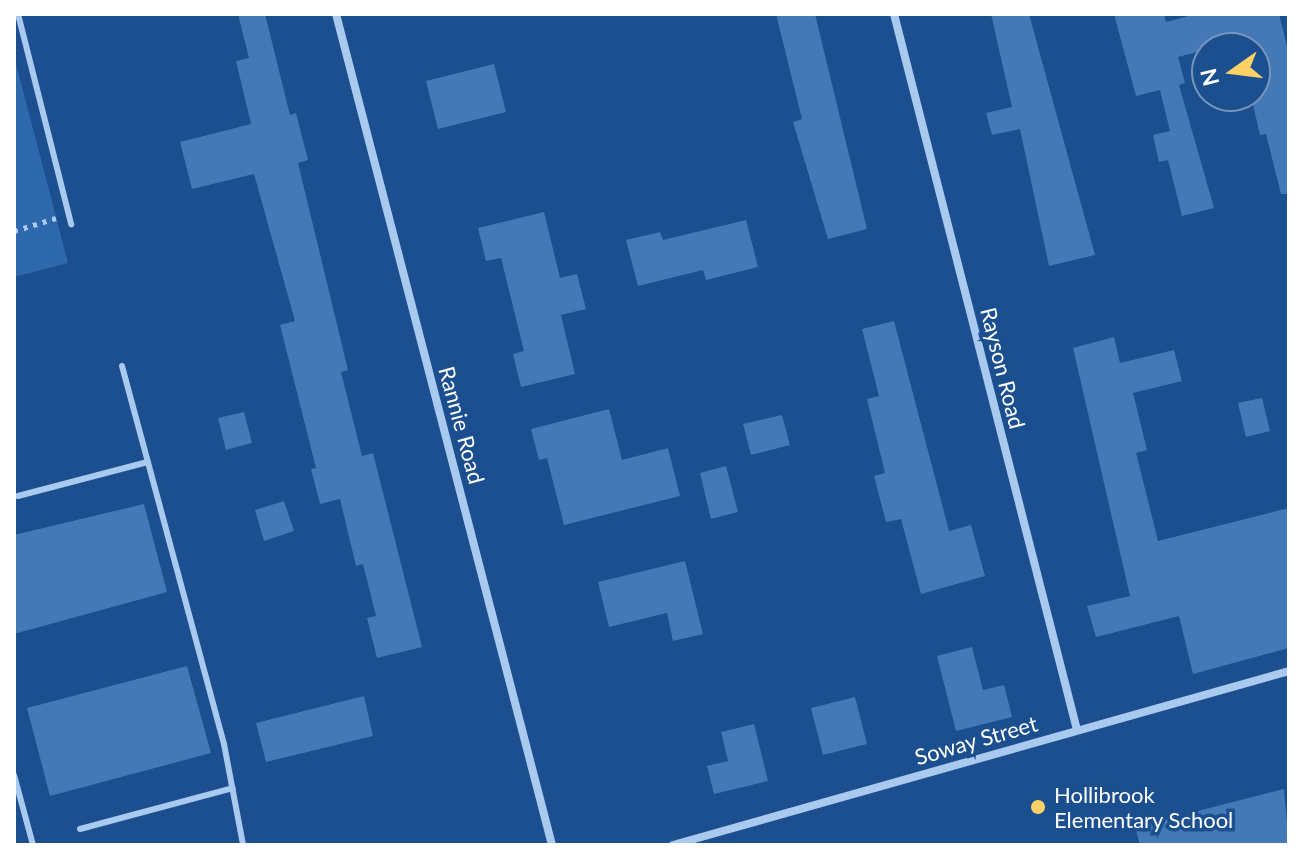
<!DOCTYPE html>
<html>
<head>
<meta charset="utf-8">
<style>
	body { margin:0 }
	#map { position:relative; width:1303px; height:859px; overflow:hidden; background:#1b4f8f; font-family:Lato,sans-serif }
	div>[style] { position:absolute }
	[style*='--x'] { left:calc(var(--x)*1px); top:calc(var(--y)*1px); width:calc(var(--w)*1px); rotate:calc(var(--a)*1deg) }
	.green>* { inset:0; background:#2e69ad }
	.building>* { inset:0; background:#4478b7 }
	.path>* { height:5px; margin-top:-2.5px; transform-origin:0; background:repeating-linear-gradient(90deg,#a9c9ee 0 4px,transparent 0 10px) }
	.lane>* { height:6px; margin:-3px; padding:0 3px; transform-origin:3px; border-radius:3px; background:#a9c9ee }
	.street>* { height:8px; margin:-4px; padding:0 4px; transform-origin:4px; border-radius:4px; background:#a9c9ee }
	.dots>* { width:22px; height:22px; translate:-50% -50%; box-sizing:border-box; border:4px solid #1b4f8f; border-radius:50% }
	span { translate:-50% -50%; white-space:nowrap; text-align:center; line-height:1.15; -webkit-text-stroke:7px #1b4f8f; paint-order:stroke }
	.street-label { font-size:22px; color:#fff }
	.poi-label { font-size:22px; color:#fff }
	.left { translate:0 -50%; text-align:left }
	.frame { position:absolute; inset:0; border:16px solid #fff; pointer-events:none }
	.north { position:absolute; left:1191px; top:32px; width:80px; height:80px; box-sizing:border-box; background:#1b4f8f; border:2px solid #7695bc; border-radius:50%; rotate:256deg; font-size:22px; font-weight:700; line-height:32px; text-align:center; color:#fff }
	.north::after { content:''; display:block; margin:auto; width:28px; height:36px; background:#ffd166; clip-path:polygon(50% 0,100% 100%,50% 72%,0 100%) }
</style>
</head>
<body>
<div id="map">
	<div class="green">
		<div style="clip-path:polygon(14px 56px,68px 263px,14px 277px)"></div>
	</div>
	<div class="building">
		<div style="clip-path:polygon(238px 14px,265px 14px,290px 115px,296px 113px,308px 160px,298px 163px,348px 370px,341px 372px,362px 456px,373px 453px,422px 647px,377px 658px,367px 618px,376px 616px,363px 564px,356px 566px,340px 499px,320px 504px,311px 469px,316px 468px,280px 325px,295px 321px,254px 174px,192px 189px,180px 142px,251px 124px,236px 61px,249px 58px)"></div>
		<div style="clip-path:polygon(776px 14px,815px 14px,867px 229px,828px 239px,793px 122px,802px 119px)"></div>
		<div style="clip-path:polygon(991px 14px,1029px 14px,1095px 255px,1049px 266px,1020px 129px,992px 135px,986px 113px,1012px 107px)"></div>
		<div style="clip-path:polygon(1114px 14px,1164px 14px,1166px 22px,1196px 14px,1279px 14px,1289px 54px,1289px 194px,1281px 194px,1266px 134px,1260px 135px,1251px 96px,1255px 96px,1255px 48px,1249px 48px,1247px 39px,1178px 57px,1185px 83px,1179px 85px,1214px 208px,1182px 216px,1168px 160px,1159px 162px,1153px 135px,1170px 131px,1160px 90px,1136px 96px)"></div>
		<div style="clip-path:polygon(494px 64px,506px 112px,438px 129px,426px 81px)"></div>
		<div style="clip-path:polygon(544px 212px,560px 278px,577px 274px,586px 309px,561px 315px,575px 374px,521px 387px,513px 354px,524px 351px,501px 258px,486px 261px,478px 228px)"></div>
		<div style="clip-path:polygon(746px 220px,758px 267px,706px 280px,703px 270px,638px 286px,626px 240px,660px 232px,663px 240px)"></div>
		<div style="clip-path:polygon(894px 321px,949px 531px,971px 525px,985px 576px,921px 594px,901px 519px,886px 522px,874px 476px,885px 473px,867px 399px,879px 396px,862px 329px)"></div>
		<div style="clip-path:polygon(1114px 337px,1120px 363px,1174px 350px,1182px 381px,1133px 393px,1147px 450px,1136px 453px,1158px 541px,1289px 508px,1289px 648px,1193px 674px,1179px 616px,1096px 637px,1087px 606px,1130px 596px,1073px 348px)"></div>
		<div style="clip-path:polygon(1262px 398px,1270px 431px,1246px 437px,1238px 403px)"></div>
		<div style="clip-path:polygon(609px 409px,622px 460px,668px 448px,680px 496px,564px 525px,547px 458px,539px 460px,531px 429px)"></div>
		<div style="clip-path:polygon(244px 412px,252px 443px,226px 450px,218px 418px)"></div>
		<div style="clip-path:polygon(782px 415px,790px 445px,751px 455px,743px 424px)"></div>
		<div style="clip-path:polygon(726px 466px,738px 512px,711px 519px,700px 473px)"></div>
		<div style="clip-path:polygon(284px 501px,294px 531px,264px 541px,255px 510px)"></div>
		<div style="clip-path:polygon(144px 504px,167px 592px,14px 634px,14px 535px)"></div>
		<div style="clip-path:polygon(685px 561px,703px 634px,673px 641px,667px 613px,609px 627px,598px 582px)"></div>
		<div style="clip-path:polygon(972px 647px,983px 690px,1004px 685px,1012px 717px,956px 731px,937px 656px)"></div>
		<div style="clip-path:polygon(187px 666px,211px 753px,50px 796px,27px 708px)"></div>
		<div style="clip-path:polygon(364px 696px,373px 736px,266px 762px,256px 723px)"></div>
		<div style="clip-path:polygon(855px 697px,867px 744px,823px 755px,811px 708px)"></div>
		<div style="clip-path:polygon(754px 724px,768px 781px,714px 794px,707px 766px,728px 761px,721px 732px)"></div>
		<div style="clip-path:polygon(1284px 789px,1289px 845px,1140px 845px,1135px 827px)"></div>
	</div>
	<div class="path">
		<div style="--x:14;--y:231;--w:44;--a:-17.2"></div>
	</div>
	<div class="lane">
		<div style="--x:18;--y:14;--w:217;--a:75.8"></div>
		<div style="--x:122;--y:366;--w:392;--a:74.9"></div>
		<div style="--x:224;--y:744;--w:103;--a:79.3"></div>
		<div style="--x:18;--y:496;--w:134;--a:-14.7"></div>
		<div style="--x:14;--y:775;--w:73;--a:74.8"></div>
		<div style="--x:80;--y:829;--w:158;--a:-15"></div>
	</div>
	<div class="street">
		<div style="--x:336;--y:14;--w:859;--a:75.43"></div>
		<div style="--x:894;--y:14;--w:739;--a:75.66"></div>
		<div style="--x:673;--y:845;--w:640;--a:-15.77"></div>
	</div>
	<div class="dots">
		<div style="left:1038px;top:807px;background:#ffd166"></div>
	</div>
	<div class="street-label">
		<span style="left:1003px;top:368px;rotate:76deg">Rayson Road</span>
		<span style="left:462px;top:425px;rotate:75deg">Rannie Road</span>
		<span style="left:976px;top:740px;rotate:-16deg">Soway Street</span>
	</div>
	<div class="poi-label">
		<span class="left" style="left:1054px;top:807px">Hollibrook<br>Elementary School</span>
	</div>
	<div class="frame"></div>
	<div class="north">N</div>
</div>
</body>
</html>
